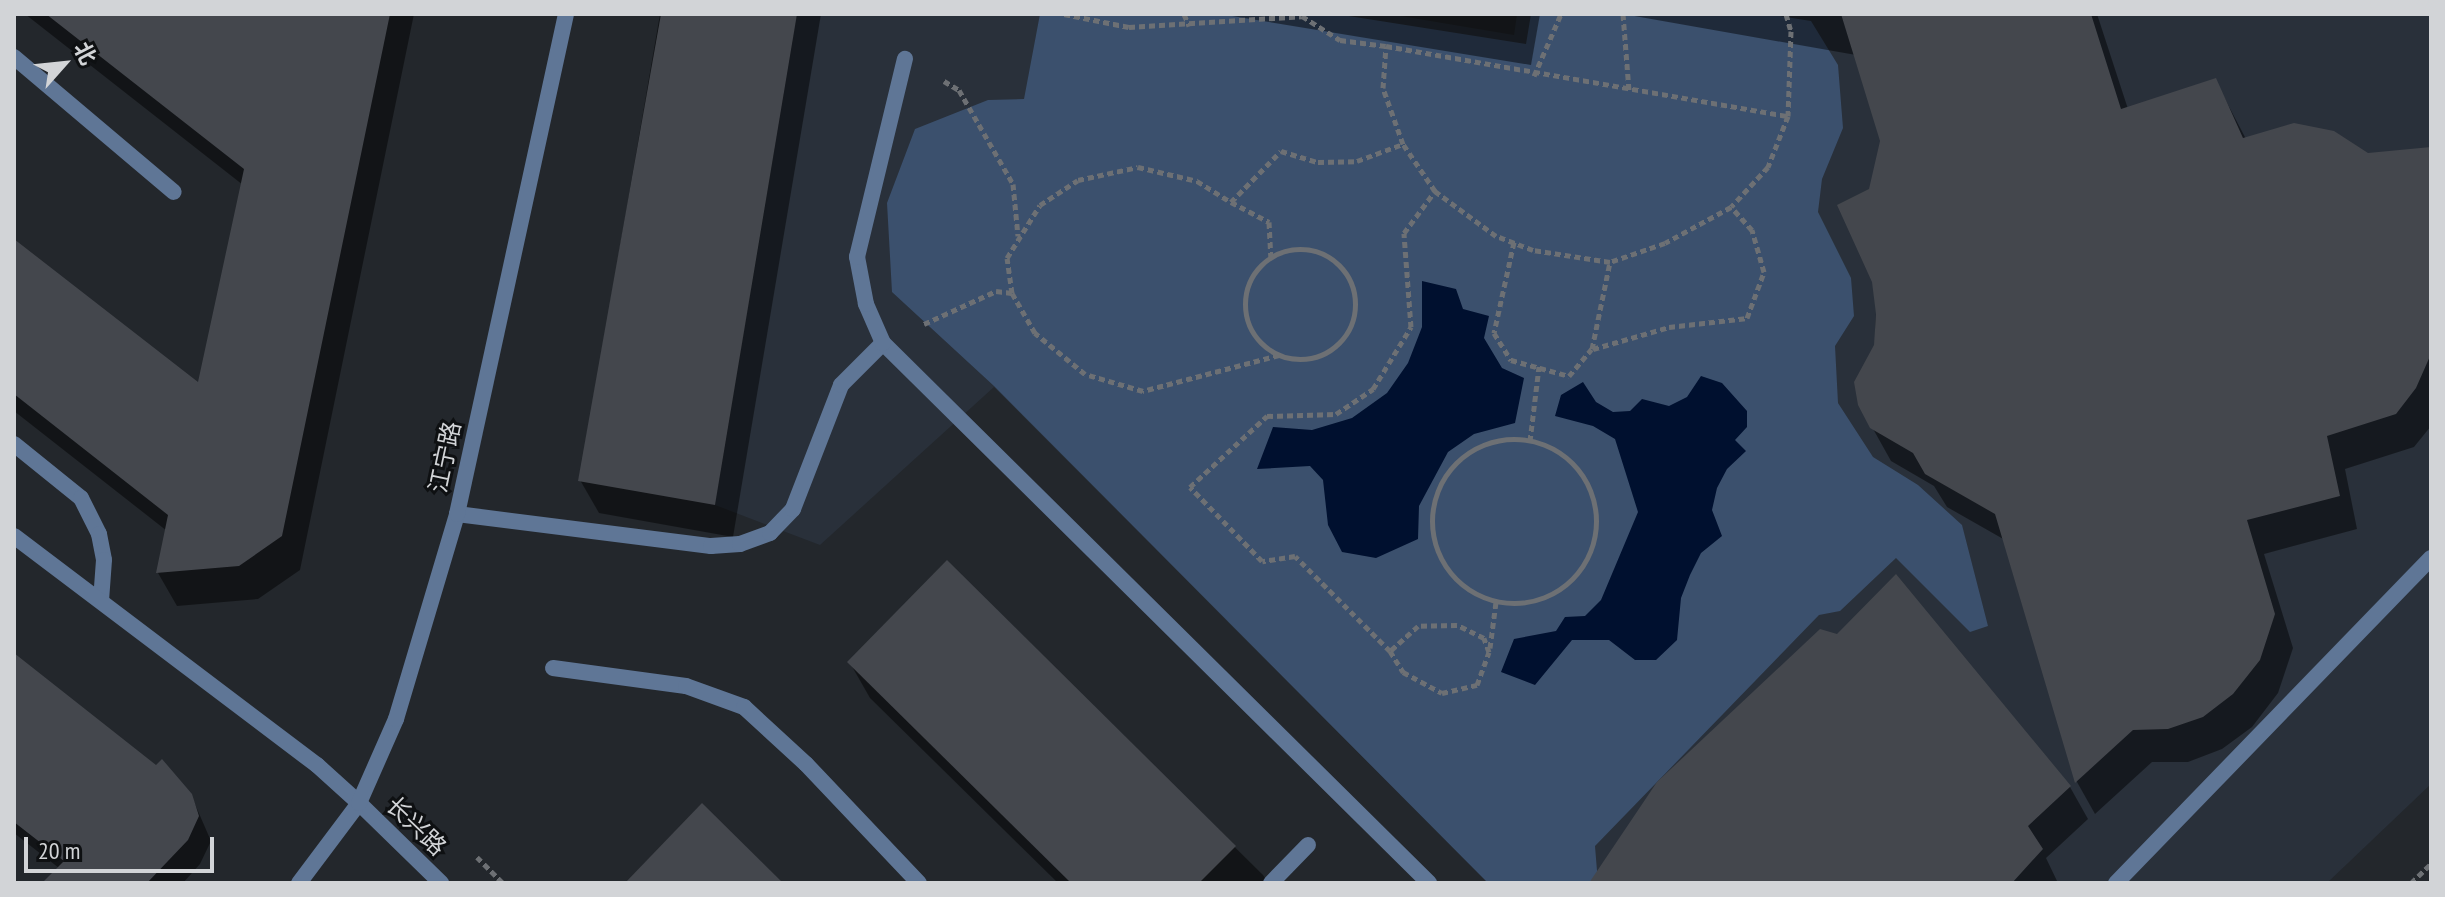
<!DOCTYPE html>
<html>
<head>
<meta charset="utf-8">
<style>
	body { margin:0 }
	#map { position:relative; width:2445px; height:897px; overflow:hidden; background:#23272c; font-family:"PT Sans Narrow","Noto Sans SC",sans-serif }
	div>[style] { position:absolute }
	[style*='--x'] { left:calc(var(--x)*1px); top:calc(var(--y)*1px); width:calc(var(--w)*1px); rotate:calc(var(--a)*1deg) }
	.built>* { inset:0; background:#29303a }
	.green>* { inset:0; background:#3b506d }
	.water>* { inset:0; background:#00102f }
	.shadow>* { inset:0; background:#0007 }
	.building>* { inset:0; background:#44474d }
	.path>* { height:5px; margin-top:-2.5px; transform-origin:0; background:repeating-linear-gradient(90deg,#6d7074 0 6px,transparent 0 10px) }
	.path>.ring { margin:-2.5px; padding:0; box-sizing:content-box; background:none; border:5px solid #6d7074; border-radius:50% }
	.service>* { height:16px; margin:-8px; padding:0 8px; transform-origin:8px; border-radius:8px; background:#5f7696 }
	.minor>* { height:16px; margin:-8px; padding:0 8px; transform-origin:8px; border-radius:8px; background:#5f7696 }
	span { translate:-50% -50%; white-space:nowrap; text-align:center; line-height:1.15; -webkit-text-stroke:6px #0e1012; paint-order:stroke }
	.street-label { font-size:24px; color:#d2d4d7 }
	.frame { position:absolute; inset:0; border:16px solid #d2d4d7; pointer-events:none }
	.north { position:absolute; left:24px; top:24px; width:80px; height:80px; -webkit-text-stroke:6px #0e1012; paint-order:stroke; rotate:63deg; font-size:22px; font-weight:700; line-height:32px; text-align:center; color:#d2d4d7 }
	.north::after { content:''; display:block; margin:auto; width:28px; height:36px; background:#d2d4d7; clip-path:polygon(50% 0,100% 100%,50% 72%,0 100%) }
	.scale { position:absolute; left:24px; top:837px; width:190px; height:36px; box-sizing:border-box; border:4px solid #d2d4d7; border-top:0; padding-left:10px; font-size:24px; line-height:28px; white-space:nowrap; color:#d2d4d7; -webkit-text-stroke:6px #0e1012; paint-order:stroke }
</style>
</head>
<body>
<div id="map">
	<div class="built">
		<div style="clip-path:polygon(797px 14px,1389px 14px,1514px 35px,1517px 14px,2431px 14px,2431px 784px,2327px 883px,1488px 883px,994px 387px,820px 545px,715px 505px)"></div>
	</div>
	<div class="green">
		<div style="clip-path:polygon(1040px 14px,1336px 14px,1526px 44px,1531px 14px,1766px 14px,1811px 21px,1838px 65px,1843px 128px,1822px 179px,1818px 212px,1851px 278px,1854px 316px,1835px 346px,1838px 403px,1873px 457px,1918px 485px,1962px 525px,1988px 626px,1970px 632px,1896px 558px,1840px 611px,1819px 615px,1595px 846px,1598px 883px,1488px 883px,994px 386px,892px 292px,887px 203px,915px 129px,988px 100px,1024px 99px)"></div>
	</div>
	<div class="water">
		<div style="clip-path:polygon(1422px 281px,1456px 289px,1463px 309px,1489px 316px,1484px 338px,1502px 368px,1524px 378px,1515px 423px,1474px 434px,1448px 452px,1419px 506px,1418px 539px,1376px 558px,1342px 552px,1328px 525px,1323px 480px,1310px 466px,1257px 469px,1273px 427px,1312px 430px,1352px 418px,1387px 393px,1408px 363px,1422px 327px)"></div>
		<div style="clip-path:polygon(1701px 376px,1722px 383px,1747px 411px,1747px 427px,1735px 440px,1746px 451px,1727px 469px,1717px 488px,1712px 510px,1722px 536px,1701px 553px,1690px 575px,1681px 598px,1677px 640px,1656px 660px,1635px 660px,1609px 640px,1572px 640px,1535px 685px,1501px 672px,1514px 639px,1556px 631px,1565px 617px,1585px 616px,1601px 600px,1638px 512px,1615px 439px,1593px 426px,1555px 416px,1561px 395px,1583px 382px,1596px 402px,1613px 412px,1630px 411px,1642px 399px,1669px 406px,1687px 397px)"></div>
	</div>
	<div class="shadow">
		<div style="clip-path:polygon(25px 14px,414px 14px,300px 570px,258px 599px,177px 606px,158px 573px,167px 531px,14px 411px,14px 241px,199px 386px,243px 185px)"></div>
		<div style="clip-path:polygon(660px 14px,821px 14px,733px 537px,599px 513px,580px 480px)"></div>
		<div style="clip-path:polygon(1220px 14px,1540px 14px,1531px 65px)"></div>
		<div style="clip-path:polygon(1623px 14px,2097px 14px,2128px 109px,2215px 80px,2246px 139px,2368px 155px,2431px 149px,2431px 426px,2414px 447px,2345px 469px,2357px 529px,2264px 554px,2293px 648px,2278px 693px,2252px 727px,2222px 749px,2188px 762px,2152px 762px,2095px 814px,2077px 782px,2005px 540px,1947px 507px,1934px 486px,1891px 461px,1872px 427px,1882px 141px,1856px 55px)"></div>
		<div style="clip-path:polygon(947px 563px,1263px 875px,1268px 883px,1058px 883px,870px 698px,850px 663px)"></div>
		<div style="clip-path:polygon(14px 656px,191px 795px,211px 841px,200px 864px,183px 883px,45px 883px,59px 868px,14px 833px)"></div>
		<div style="clip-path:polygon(2070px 787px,2088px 819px,2046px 858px,2058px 883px,1611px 883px)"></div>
	</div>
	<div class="building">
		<div style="clip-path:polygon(46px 14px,390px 14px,282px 536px,239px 566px,156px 573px,168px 515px,14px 394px,14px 239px,198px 382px,244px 169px)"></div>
		<div style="clip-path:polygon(661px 14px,797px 14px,715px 505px,578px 481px)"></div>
		<div style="clip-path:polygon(1841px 14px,2091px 14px,2121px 109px,2216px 78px,2243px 138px,2294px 123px,2334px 131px,2368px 153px,2431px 147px,2431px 354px,2416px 388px,2396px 414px,2327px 436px,2340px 496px,2247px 520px,2275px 614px,2260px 660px,2233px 694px,2203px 717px,2168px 729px,2133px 730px,2075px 783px,1995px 514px,1925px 474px,1913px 453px,1870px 428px,1858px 405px,1854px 382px,1874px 345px,1876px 314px,1872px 282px,1837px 205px,1869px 189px,1880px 141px)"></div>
		<div style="clip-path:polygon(947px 560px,1236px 846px,1199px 883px,1071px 883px,847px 662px)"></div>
		<div style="clip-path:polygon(1896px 574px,2071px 786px,2028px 826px,2043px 849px,2012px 883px,1589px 883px,1657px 782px,1820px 629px,1837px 634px)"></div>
		<div style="clip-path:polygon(14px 653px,156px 765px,162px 759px,192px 794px,199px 816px,188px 840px,147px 883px,42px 883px,64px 861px,14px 822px)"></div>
		<div style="clip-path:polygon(702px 803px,783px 883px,625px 883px)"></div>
	</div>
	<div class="path">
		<div style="--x:1064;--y:14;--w:66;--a:11.3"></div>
		<div style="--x:1129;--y:27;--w:173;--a:-3.6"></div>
		<div style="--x:1302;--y:16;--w:45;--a:32.3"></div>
		<div style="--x:1340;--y:40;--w:46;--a:7.4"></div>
		<div style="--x:1184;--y:14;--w:13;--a:67"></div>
		<div style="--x:1623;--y:14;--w:77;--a:85.5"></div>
		<div style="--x:1786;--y:14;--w:18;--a:74"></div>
		<div style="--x:1791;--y:31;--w:85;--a:92"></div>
		<div style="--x:1788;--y:116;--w:55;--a:111.4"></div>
		<div style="--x:1768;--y:167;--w:54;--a:132.8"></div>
		<div style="--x:1731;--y:207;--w:75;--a:151.4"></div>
		<div style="--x:1665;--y:243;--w:58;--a:160.9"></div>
		<div style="--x:1610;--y:262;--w:78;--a:-171.1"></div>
		<div style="--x:1533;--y:250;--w:40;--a:-159"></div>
		<div style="--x:1496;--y:236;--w:76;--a:-143.6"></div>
		<div style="--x:1435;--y:191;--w:57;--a:-124.2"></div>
		<div style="--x:1403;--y:144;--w:59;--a:-109.7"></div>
		<div style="--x:1383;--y:88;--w:42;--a:-85.9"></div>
		<div style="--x:1386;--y:46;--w:408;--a:9.9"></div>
		<div style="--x:1534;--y:76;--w:68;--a:-66.5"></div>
		<div style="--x:944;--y:81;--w:17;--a:31"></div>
		<div style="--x:959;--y:90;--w:108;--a:60.1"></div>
		<div style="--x:1013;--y:184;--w:52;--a:84.5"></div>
		<div style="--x:1231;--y:202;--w:43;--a:27.8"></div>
		<div style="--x:1269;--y:222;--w:35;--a:87"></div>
		<div style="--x:1514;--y:242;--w:93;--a:102.4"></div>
		<div style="--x:1494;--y:333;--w:32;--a:58"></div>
		<div style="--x:1511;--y:360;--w:60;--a:15.4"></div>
		<div style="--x:1569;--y:376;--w:35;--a:-50"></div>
		<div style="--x:1592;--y:349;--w:89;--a:-78.3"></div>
		<div class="ring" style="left:1245px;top:249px;width:105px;height:105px"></div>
		<div style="--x:924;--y:324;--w:79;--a:-24.6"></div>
		<div style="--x:996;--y:291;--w:16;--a:7"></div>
		<div style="--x:1593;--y:349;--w:79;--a:-16.1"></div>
		<div style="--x:1669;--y:327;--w:79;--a:-6.6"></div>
		<div style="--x:1747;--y:318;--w:49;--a:-69.7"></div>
		<div style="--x:1764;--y:272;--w:44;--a:-105.9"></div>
		<div style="--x:1752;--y:230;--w:31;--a:-132"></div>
		<div style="--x:1279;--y:355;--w:141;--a:165.2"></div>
		<div style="--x:1143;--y:391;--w:60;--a:-163.7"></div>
		<div style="--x:1085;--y:374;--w:65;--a:-140.6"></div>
		<div style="--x:1035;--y:333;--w:46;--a:-119.9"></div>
		<div style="--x:1012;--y:293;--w:35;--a:-98"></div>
		<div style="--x:1007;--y:258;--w:62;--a:-58.1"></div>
		<div style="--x:1040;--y:205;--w:45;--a:-33.3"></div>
		<div style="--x:1078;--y:180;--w:61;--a:-12.2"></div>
		<div style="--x:1138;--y:167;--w:61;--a:13.3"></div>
		<div style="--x:1197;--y:181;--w:40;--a:32"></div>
		<div style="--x:1231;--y:202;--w:71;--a:-45.6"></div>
		<div style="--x:1281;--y:151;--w:39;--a:17"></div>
		<div style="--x:1318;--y:162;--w:39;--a:-1"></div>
		<div style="--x:1357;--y:161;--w:49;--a:-20.3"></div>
		<div class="ring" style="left:1432px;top:439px;width:159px;height:159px"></div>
		<div style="--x:1530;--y:441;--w:75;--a:-83.1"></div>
		<div style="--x:1490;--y:648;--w:46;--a:-82.6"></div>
		<div style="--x:1390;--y:651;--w:25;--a:58"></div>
		<div style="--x:1403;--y:672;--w:44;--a:28.3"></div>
		<div style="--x:1442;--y:693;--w:36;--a:-13"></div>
		<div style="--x:1477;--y:685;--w:35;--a:-70"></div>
		<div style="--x:1489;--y:652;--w:15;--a:-110"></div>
		<div style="--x:1484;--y:638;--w:30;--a:-154"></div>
		<div style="--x:1457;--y:625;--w:39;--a:179"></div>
		<div style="--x:1418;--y:626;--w:38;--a:138"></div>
		<div style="--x:1390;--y:651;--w:134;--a:-135"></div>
		<div style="--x:1295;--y:556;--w:33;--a:171"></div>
		<div style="--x:1262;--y:561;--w:103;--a:-134.2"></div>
		<div style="--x:1190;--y:487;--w:105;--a:-42.7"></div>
		<div style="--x:1267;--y:416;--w:69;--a:-1.7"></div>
		<div style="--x:1336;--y:414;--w:45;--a:-34"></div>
		<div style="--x:1373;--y:389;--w:73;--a:-58.5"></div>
		<div style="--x:1411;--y:327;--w:94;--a:-94.3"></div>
		<div style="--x:1404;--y:233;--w:52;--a:-53.6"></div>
		<div style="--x:477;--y:857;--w:37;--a:45"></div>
		<div style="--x:2411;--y:883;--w:28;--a:-44"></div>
	</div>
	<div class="service">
		<div style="--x:14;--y:57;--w:209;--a:40.2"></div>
		<div style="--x:883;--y:343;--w:768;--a:44.68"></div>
		<div style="--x:14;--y:444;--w:86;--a:38.9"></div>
		<div style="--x:81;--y:498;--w:40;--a:63.4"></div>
		<div style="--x:99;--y:534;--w:26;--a:79"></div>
		<div style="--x:104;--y:560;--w:41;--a:94.2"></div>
		<div style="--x:457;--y:514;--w:256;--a:7.2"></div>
		<div style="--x:711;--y:546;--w:29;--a:-4"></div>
		<div style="--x:740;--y:544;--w:32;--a:-20"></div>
		<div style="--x:770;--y:533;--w:33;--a:-46"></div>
		<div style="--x:793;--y:509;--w:133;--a:-68.8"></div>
		<div style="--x:841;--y:385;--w:59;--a:-45"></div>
		<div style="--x:883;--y:343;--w:43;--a:-113.6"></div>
		<div style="--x:866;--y:304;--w:48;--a:-100.8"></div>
		<div style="--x:857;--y:257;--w:204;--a:-76.4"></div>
		<div style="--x:14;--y:536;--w:380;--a:37.1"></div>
		<div style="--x:317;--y:765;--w:57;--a:42.1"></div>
		<div style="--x:553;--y:668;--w:134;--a:7.7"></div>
		<div style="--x:686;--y:686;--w:62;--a:19.9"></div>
		<div style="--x:744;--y:707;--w:84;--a:42.6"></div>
		<div style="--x:806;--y:764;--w:164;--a:46.5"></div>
		<div style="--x:1271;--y:883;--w:53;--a:-45.8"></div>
		<div style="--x:2116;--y:883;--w:453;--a:-45.9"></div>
	</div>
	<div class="minor">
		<div style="--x:359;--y:803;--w:115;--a:44.3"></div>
		<div style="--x:299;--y:883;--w:100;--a:-53.1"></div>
		<div style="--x:359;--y:803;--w:92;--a:-66.2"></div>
		<div style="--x:396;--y:719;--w:214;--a:-73.4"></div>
		<div style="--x:457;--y:514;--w:512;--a:-77.7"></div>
	</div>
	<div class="street-label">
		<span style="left:445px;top:457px;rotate:-78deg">江宁路</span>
		<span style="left:416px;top:826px;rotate:44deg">长兴路</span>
	</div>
	<div class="frame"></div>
	<div class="north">北</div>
	<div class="scale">20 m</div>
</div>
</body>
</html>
